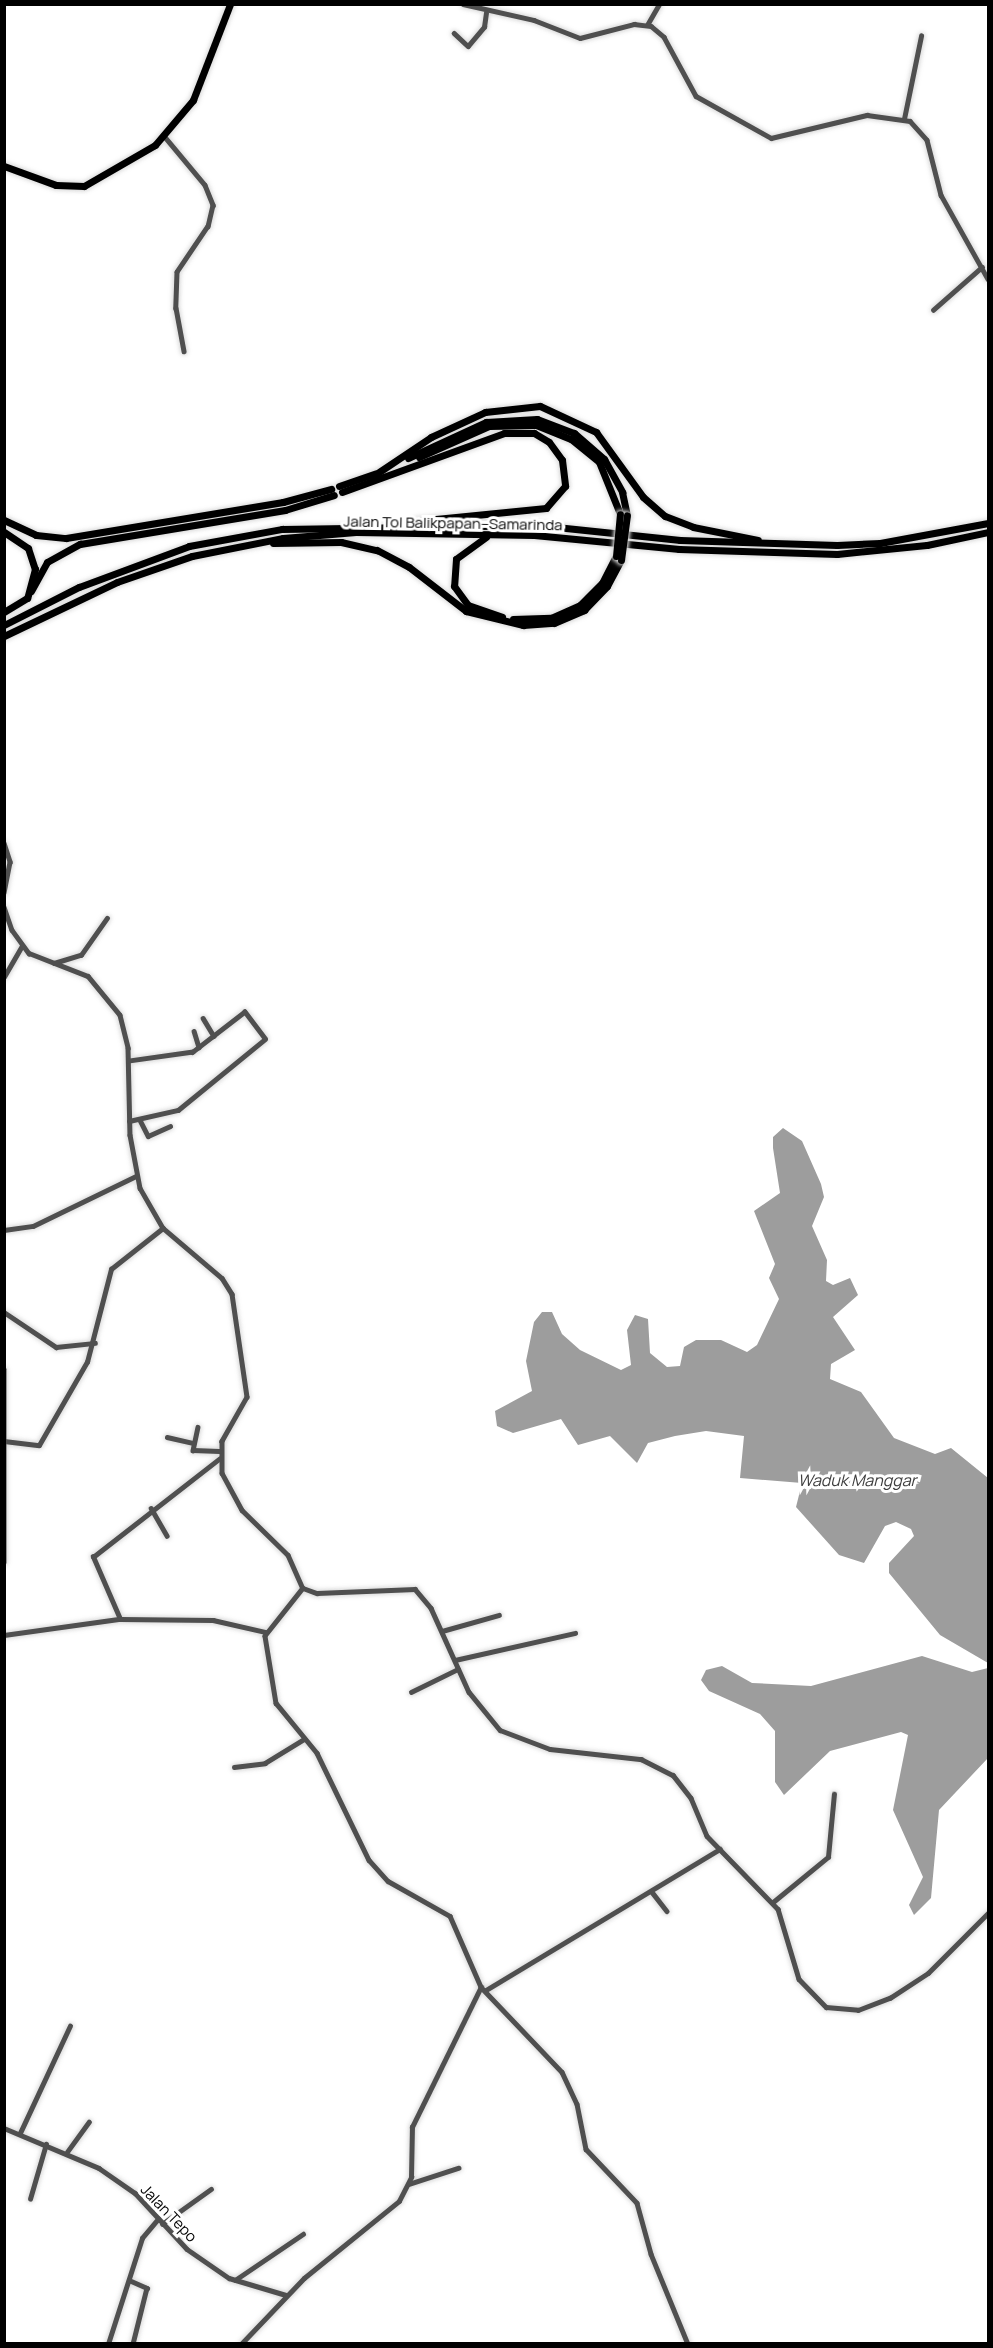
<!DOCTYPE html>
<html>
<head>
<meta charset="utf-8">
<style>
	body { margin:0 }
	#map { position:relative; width:993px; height:2348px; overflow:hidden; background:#fff; font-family:Manrope,sans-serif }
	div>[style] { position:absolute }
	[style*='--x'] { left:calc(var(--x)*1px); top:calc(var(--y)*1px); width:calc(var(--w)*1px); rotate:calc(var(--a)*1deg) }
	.water>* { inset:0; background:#9d9d9d }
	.roads { filter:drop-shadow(0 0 2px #dbdbdb) drop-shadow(0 0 2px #dbdbdb) }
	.minor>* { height:4.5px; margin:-2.25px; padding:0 2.25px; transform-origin:2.25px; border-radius:2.25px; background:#4f4f4f }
	.highway>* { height:7px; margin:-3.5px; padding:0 3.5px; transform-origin:3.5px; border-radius:3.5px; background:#000 }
	.bridges { filter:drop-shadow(0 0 2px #dbdbdb) drop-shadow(0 0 2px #dbdbdb) }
	.highway-bridge>* { height:7px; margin:-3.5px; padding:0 3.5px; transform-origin:3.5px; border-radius:3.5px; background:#000 }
	span { translate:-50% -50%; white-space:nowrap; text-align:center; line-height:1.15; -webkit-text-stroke:6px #fff; paint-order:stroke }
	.street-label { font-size:15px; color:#000 }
	.water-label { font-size:16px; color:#3e3e3e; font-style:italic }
	.frame { position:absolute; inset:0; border:6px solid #000; pointer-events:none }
</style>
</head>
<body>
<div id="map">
	<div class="water">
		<div style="clip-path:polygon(783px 1128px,802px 1141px,821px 1184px,824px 1197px,812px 1226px,827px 1260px,826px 1281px,833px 1285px,850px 1278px,858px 1295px,833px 1317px,855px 1350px,831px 1364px,830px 1379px,861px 1392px,894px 1438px,935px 1454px,951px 1448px,988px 1478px,988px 1663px,940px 1635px,889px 1573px,889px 1563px,914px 1536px,911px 1529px,896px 1522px,885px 1526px,864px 1563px,839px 1555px,796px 1507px,802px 1483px,740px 1478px,744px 1436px,706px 1431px,675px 1436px,648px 1443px,637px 1463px,610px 1436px,578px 1445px,561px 1419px,513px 1433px,497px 1426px,495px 1411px,532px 1391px,526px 1361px,534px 1322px,542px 1312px,552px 1312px,562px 1334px,580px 1350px,621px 1370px,631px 1365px,627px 1330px,635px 1315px,648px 1319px,650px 1353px,667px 1367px,680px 1366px,684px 1347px,696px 1340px,721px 1340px,747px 1352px,757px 1345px,779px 1299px,769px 1278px,775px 1264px,754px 1211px,780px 1193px,773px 1148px,773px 1137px)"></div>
		<div style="clip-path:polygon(922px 1656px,972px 1672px,988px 1668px,988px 1758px,939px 1810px,931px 1898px,914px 1915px,909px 1905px,923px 1877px,893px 1810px,908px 1735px,901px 1732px,830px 1751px,784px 1795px,775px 1782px,775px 1731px,760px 1714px,709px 1691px,701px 1680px,706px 1670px,722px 1666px,752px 1683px,811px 1686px)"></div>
	</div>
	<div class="roads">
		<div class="minor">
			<div style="--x:463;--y:4;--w:73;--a:12.7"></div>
			<div style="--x:534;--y:20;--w:49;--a:21.4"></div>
			<div style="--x:580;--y:38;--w:56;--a:-14.5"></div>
			<div style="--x:634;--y:24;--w:17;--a:7"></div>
			<div style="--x:651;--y:26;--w:17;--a:40"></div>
			<div style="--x:664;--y:37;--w:67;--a:61.5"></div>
			<div style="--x:696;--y:96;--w:86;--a:29.2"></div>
			<div style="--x:771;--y:138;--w:99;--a:-13.5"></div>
			<div style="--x:867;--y:115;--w:43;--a:7.9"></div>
			<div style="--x:910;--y:121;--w:25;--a:48"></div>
			<div style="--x:927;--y:140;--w:57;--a:75.7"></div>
			<div style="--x:941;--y:195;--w:96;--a:60.8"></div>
			<div style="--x:647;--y:25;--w:24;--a:-60"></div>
			<div style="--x:454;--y:33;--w:19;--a:43"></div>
			<div style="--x:468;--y:46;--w:25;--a:-50"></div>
			<div style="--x:484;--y:27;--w:14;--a:-82"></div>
			<div style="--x:904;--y:119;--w:85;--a:-78.4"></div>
			<div style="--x:165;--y:137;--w:62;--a:50.2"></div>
			<div style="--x:205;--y:185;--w:22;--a:68"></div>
			<div style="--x:213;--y:205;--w:22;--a:103"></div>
			<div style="--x:208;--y:226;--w:55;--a:124"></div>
			<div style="--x:177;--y:272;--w:36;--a:92"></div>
			<div style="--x:176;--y:308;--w:44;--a:79.5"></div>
			<div style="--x:933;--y:310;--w:65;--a:-41.3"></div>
			<div style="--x:4;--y:843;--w:20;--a:72"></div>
			<div style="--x:10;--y:862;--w:31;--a:101"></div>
			<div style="--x:4;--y:907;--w:24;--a:71"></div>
			<div style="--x:12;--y:930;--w:29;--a:54"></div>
			<div style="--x:29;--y:953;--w:63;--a:21.3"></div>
			<div style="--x:88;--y:976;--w:50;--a:50.6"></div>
			<div style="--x:120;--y:1015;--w:34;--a:76"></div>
			<div style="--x:128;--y:1048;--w:87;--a:88.7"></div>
			<div style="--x:130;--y:1135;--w:54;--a:79.3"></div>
			<div style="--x:140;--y:1188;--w:46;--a:60.1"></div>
			<div style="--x:163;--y:1228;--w:77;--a:40.3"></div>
			<div style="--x:222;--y:1278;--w:19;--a:58"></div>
			<div style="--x:232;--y:1294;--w:104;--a:81.7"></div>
			<div style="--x:247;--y:1397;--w:51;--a:119.6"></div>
			<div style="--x:222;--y:1441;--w:32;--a:90"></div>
			<div style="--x:222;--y:1473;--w:42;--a:61.6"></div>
			<div style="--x:242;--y:1510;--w:64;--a:44.4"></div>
			<div style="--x:288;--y:1555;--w:36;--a:66"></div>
			<div style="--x:54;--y:963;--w:28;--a:-17"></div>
			<div style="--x:81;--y:955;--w:45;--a:-54.9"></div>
			<div style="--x:4;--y:977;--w:36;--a:-60"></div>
			<div style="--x:203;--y:1018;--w:21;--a:59"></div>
			<div style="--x:194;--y:1031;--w:17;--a:73"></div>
			<div style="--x:140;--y:1120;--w:18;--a:63"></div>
			<div style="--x:148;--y:1136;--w:24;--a:-24"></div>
			<div style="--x:129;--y:1121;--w:50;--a:-12.7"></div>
			<div style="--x:178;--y:1110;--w:112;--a:-39.2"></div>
			<div style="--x:265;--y:1039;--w:34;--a:-127"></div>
			<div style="--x:245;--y:1012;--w:66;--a:142.4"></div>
			<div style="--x:193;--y:1052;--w:65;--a:172"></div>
			<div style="--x:4;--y:1230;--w:29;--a:-8"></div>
			<div style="--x:33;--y:1226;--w:114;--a:-25.9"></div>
			<div style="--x:4;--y:1312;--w:63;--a:33.9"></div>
			<div style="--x:56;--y:1347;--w:39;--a:-6"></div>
			<div style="--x:4;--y:1369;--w:193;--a:90"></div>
			<div style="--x:198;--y:1427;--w:24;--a:102"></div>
			<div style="--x:193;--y:1450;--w:26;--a:2"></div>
			<div style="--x:167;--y:1437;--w:27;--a:13"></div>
			<div style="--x:4;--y:1441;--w:35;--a:7"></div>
			<div style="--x:39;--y:1445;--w:96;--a:-60"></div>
			<div style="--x:87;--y:1362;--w:96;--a:-75.5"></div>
			<div style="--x:111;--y:1269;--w:66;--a:-38.3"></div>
			<div style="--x:151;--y:1508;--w:32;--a:60"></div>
			<div style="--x:303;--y:1588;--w:15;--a:20"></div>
			<div style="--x:317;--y:1593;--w:98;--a:-2.3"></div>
			<div style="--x:415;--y:1589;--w:25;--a:50"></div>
			<div style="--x:431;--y:1608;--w:92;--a:65.7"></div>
			<div style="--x:469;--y:1692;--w:49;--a:50.8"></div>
			<div style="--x:500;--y:1730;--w:53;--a:20.8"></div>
			<div style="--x:550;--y:1749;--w:92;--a:6.3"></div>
			<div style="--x:641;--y:1759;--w:36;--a:27"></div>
			<div style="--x:673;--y:1775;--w:29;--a:52"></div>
			<div style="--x:691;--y:1798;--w:41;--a:67.2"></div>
			<div style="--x:707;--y:1836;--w:102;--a:45.8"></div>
			<div style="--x:778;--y:1909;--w:73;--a:73.3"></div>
			<div style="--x:799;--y:1979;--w:39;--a:46"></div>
			<div style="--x:826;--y:2007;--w:32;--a:5"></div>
			<div style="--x:858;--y:2010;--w:34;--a:-21"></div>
			<div style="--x:890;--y:1998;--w:45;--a:-33.3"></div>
			<div style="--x:928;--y:1973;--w:85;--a:-45"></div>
			<div style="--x:303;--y:1588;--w:61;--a:128.4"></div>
			<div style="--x:265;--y:1636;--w:68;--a:80.7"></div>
			<div style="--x:276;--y:1703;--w:65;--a:50.6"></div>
			<div style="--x:317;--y:1753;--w:119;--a:64.1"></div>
			<div style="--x:369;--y:1860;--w:28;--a:48"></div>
			<div style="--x:388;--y:1881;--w:71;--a:29.4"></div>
			<div style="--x:450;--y:1916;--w:77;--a:66.4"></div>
			<div style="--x:481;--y:1987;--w:117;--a:46.4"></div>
			<div style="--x:562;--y:2072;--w:35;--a:65"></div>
			<div style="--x:577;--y:2104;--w:46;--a:78.7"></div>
			<div style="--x:586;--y:2149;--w:74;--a:46.6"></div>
			<div style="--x:637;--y:2203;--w:53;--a:74.6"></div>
			<div style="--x:651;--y:2254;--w:97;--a:67.7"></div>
			<div style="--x:120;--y:1619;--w:68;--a:-113.5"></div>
			<div style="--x:93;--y:1557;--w:160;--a:-37.9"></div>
			<div style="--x:442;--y:1631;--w:59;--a:-15.7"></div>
			<div style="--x:4;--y:1635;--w:117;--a:-7.9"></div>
			<div style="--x:120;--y:1619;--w:93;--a:0.6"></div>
			<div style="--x:213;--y:1620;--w:54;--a:12.8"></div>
			<div style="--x:455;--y:1660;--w:123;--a:-12.7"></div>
			<div style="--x:411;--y:1692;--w:52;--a:-26.1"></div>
			<div style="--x:234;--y:1767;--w:31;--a:-7"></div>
			<div style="--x:265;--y:1763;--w:46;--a:-31.6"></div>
			<div style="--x:652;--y:1892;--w:24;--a:52"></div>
			<div style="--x:773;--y:1902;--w:71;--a:-39.3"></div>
			<div style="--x:828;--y:1857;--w:63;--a:-84.6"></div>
			<div style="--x:486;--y:1990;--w:273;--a:-31.1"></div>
			<div style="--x:4;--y:2128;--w:103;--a:22.8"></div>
			<div style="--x:99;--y:2168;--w:44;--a:34.8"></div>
			<div style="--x:135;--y:2193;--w:76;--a:47.1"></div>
			<div style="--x:187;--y:2249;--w:51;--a:34.6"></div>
			<div style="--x:229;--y:2278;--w:59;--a:16.6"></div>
			<div style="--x:20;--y:2133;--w:118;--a:-65"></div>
			<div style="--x:67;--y:2152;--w:37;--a:-54"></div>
			<div style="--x:409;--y:2184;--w:52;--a:-18.1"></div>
			<div style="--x:30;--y:2199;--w:57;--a:-73.8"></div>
			<div style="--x:162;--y:2224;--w:60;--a:-35.5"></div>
			<div style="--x:129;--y:2280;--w:20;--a:24"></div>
			<div style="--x:147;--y:2288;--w:58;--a:104"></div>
			<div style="--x:235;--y:2280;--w:82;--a:-34.1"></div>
			<div style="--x:108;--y:2344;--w:111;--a:-72.2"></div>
			<div style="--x:142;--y:2238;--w:25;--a:-50"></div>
			<div style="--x:241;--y:2344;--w:91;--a:-46.3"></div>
			<div style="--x:304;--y:2278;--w:122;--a:-39"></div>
			<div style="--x:399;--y:2201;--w:27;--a:-63"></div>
			<div style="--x:411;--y:2177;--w:50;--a:-88.9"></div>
			<div style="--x:412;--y:2127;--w:156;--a:-63.8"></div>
		</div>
		<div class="highway">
			<div style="--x:4;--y:166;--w:55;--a:20.1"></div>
			<div style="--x:56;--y:185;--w:28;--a:2"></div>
			<div style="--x:84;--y:186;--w:82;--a:-30"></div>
			<div style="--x:155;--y:145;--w:59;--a:-49.8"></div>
			<div style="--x:193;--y:100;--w:103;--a:-68.9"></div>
			<div style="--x:419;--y:457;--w:77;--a:-23.9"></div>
			<div style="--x:489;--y:426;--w:47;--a:-1.2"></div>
			<div style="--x:536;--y:425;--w:38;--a:22"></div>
			<div style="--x:571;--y:439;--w:36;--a:39"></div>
			<div style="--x:599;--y:462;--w:56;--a:68"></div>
			<div style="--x:408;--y:458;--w:86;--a:-24.8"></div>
			<div style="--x:486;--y:422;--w:51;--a:-3.4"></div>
			<div style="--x:537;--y:419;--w:40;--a:21"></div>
			<div style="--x:574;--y:433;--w:40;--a:41"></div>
			<div style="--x:604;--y:459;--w:38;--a:61"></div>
			<div style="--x:622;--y:492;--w:24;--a:78"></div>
			<div style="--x:379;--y:472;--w:63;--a:-33.9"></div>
			<div style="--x:431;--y:437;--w:60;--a:-24.8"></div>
			<div style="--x:485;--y:412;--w:55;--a:-6.2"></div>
			<div style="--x:540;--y:406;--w:62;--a:24.9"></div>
			<div style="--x:596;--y:432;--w:80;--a:54.1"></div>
			<div style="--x:643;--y:497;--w:29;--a:41"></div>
			<div style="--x:665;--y:516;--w:30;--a:21"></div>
			<div style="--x:693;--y:527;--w:66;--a:11.3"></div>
			<div style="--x:339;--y:486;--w:39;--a:-19"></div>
			<div style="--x:342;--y:492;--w:172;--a:-20"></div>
			<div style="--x:504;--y:433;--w:30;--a:0"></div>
			<div style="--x:534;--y:433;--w:17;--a:31"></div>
			<div style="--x:549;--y:442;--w:22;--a:54"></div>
			<div style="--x:562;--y:460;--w:26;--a:83"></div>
			<div style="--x:565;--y:486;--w:29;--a:131"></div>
			<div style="--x:546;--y:508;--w:131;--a:174.3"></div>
			<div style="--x:4;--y:520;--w:35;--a:25"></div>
			<div style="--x:36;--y:535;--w:30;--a:6"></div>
			<div style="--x:66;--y:538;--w:220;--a:-9.4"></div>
			<div style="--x:283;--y:502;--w:50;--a:-15.2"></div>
			<div style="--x:4;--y:532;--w:29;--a:34"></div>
			<div style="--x:28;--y:548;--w:22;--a:72"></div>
			<div style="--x:35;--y:569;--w:30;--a:105"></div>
			<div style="--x:27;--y:598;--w:27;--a:149"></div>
			<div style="--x:486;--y:537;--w:37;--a:144"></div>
			<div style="--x:456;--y:559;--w:27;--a:94"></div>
			<div style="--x:454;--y:586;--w:24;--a:54"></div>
			<div style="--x:468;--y:605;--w:36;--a:19"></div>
			<div style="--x:273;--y:543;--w:68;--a:-0.8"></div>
			<div style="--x:341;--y:542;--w:37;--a:13"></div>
			<div style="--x:377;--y:550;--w:36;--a:28"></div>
			<div style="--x:409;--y:567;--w:72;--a:37.7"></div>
			<div style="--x:466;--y:611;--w:59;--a:13.8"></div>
			<div style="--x:523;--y:625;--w:31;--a:-4"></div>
			<div style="--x:554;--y:623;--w:33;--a:-23"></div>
			<div style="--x:584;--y:610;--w:33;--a:-46"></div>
			<div style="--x:607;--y:586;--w:30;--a:-62"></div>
			<div style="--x:31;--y:591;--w:33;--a:-61"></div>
			<div style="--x:47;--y:562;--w:38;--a:-29"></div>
			<div style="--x:80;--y:544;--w:208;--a:-9.4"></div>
			<div style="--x:285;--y:510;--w:51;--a:-17"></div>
			<div style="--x:513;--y:619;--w:38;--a:-2"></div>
			<div style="--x:551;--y:618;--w:32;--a:-24"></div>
			<div style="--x:580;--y:605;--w:31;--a:-45"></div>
			<div style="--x:602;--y:583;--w:30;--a:-63"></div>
			<div style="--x:4;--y:625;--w:84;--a:-26.9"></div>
			<div style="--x:79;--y:587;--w:117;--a:-20.4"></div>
			<div style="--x:189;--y:546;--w:95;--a:-10.4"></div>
			<div style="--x:282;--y:529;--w:255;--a:-0.9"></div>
			<div style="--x:537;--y:525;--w:144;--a:6"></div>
			<div style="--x:680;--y:540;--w:157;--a:1.8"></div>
			<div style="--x:837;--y:545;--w:43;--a:-2.7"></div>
			<div style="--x:880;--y:543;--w:110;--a:-10.5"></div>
			<div style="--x:4;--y:636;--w:125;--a:-25.5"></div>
			<div style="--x:117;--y:582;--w:79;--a:-19.1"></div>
			<div style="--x:192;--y:556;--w:93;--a:-11.2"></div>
			<div style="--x:283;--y:538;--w:73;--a:-4.7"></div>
			<div style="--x:356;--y:532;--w:178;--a:1"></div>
			<div style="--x:534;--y:535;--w:146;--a:5.5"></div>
			<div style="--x:679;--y:549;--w:158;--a:1.8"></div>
			<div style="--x:837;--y:554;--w:90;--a:-5.7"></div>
			<div style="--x:927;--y:545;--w:62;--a:-12"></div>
		</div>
	</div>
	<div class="bridges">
		<div class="highway-bridge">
			<div style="--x:616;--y:556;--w:42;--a:-84.6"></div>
			<div style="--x:621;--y:560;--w:45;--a:-82.4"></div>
		</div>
	</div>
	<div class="street-label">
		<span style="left:453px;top:523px;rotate:1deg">Jalan Tol Balikpapan–Samarinda</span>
		<span style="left:169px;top:2213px;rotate:46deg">Jalan Tepo</span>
	</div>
	<div class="water-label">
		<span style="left:857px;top:1480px">Waduk Manggar</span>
	</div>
	<div class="frame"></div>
</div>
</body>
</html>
